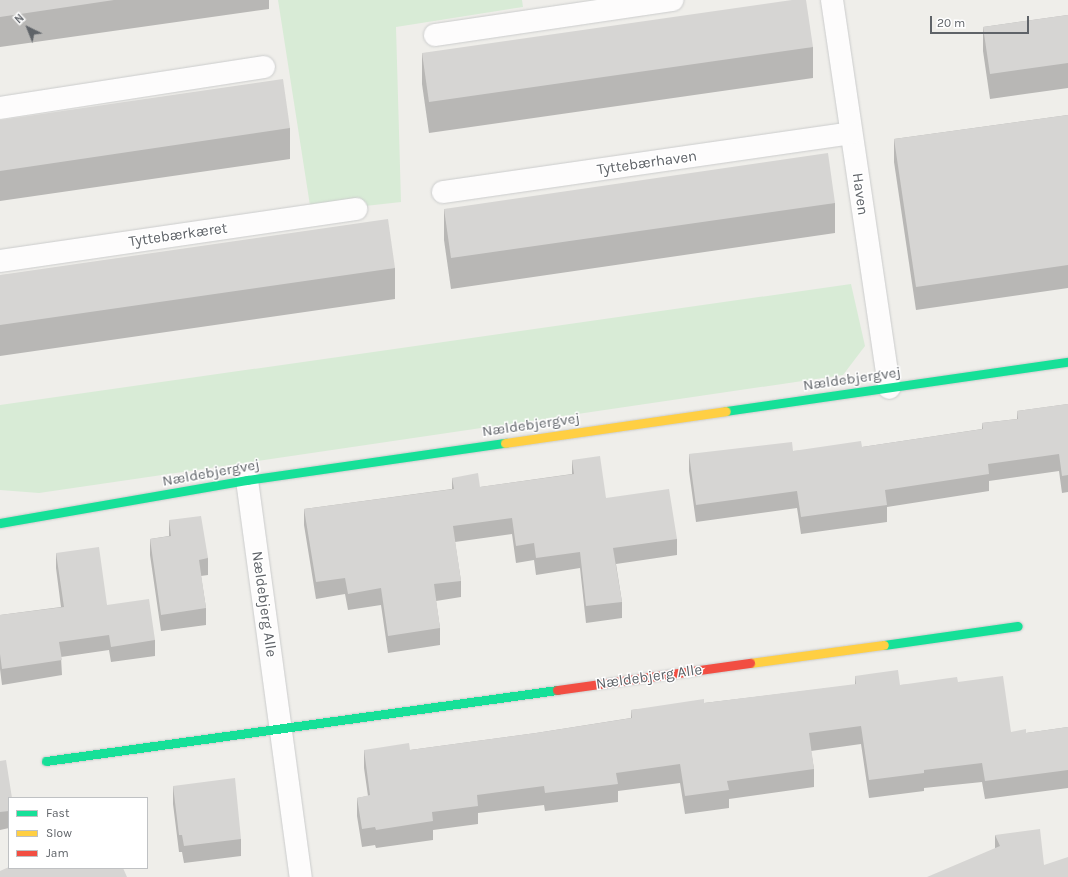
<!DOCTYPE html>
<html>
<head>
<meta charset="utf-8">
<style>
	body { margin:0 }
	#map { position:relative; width:1068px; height:877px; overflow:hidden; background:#efeeea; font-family:Karla,sans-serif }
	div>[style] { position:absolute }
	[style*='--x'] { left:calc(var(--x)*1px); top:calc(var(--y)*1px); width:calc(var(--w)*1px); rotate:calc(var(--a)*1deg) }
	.green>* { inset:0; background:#d8ebd6 }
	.roads { filter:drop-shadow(0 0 1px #cbcccc) drop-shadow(0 0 1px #cbcccc) }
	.street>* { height:22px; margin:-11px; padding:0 11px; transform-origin:11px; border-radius:11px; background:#fdfcfc }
	.fast>* { height:9px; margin:-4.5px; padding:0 4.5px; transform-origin:4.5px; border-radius:4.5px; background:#16e098 }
	.slow>* { height:9px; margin:-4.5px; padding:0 4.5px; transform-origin:4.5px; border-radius:4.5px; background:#ffcf43 }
	.jam>* { height:9px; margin:-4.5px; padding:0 4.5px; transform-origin:4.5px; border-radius:4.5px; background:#f24e42 }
	.wall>* { inset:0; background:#b8b7b5 }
	.building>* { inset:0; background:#d6d5d3 }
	span { translate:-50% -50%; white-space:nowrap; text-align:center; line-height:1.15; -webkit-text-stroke:3px #fff; paint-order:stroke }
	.street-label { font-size:15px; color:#5f6368 }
	.legend { position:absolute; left:8px; top:797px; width:140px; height:72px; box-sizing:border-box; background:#fff; border:1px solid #bfc1c3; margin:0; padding:5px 7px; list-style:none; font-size:12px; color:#5f6368 }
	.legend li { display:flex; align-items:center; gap:8px; height:20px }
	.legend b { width:20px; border:1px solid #bfc1c3 }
	.north { position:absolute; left:8px; top:8px; width:40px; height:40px; -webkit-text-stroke:3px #fff; paint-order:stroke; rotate:317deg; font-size:11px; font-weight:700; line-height:16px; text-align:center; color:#5f6368 }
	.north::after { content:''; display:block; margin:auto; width:14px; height:18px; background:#5f6368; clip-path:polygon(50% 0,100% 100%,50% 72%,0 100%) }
	.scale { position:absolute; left:930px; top:16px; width:99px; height:18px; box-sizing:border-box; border:2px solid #5f6368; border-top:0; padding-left:5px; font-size:12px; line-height:14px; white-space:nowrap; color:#5f6368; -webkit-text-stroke:3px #fff; paint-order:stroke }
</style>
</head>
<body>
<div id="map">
	<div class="green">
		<div style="clip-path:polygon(278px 0,522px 0,523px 7px,396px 27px,401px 202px,311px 212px)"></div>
		<div style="clip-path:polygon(851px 284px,865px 346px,843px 375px,39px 493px,0 490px,0 405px)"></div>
	</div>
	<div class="roads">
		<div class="street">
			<div style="--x:832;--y:0;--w:392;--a:81.6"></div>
			<div style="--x:435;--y:35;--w:240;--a:-8.4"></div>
			<div style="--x:0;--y:108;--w:267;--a:-8.8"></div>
			<div style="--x:443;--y:192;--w:412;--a:-8.2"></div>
			<div style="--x:0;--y:261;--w:360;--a:-8.3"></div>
			<div style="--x:247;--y:480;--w:401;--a:82.3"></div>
		</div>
		<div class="fast">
			<div style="--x:726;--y:411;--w:345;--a:-8.2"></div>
			<div style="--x:0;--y:523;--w:251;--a:-9.9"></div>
			<div style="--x:247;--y:480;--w:261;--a:-8.2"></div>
			<div style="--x:884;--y:645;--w:135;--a:-8.1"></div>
			<div style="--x:46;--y:761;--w:516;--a:-7.91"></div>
		</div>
		<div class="slow">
			<div style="--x:505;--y:443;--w:223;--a:-8.2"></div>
			<div style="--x:750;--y:663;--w:135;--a:-7.7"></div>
		</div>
		<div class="jam">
			<div style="--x:557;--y:690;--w:195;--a:-8"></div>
		</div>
	</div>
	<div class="wall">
		<div style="clip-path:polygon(0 0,269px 0,269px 9px,0 47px)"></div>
		<div style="clip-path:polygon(1068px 15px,1068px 88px,990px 99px,983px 51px,983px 27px)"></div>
		<div style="clip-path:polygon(813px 47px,813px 78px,429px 133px,422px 84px,422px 53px)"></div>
		<div style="clip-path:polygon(1068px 115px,1068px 288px,916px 310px,894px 162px,894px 139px)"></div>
		<div style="clip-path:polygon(0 120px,290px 128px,290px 159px,0 201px)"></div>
		<div style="clip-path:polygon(835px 203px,835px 233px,451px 289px,444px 240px,444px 209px)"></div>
		<div style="clip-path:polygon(395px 268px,395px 299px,0 356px,0 275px)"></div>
		<div style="clip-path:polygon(1068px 404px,1068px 492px,1062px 493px,1059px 471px,989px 481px,989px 491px,887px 507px,887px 522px,801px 534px,797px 508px,696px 522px,689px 471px,689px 454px,793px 451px,862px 447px,982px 429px,982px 423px,1017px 419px,1017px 411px)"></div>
		<div style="clip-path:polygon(572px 460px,606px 498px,677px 539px,677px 555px,616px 564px,622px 602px,622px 618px,586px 623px,580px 568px,536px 575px,534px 560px,516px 563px,512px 534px,455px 542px,461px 581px,461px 597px,436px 601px,440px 628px,440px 645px,388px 653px,381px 605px,348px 610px,345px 594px,316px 599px,304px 525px,304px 509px,452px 489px,452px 478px,480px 487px,572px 474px)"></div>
		<div style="clip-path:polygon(169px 520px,208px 558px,208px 575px,201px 576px,206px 608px,206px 625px,161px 631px,150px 555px,150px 539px,169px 536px)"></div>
		<div style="clip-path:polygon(56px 553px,107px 605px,155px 640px,155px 656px,111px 662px,109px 650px,61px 657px,62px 675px,2px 685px,0 669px,0 615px,61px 607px,56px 568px)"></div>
		<div style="clip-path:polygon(855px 676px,900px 685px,958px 682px,1011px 732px,1026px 733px,1068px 727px,1068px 788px,985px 799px,982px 782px,924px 788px,924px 791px,869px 798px,861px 744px,811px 751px,814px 769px,814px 787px,729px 799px,729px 808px,685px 814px,680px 783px,618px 791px,618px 802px,545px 811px,544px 805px,478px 813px,478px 824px,433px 830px,433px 840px,376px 848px,375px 845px,362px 847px,357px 816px,357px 798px,368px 796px,364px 768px,364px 750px,410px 750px,536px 733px,631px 718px,631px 710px,704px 703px,855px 685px)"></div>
		<div style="clip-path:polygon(0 761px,9px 798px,9px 828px,0 830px)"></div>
		<div style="clip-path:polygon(173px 786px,241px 839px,241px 856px,184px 863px,182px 852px,179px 852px,173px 804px)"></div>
		<div style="clip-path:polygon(995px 835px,1044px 865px,1068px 877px,995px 848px)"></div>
		<div style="clip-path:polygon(9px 868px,129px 868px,129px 869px,124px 869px)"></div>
	</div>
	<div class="building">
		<div style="clip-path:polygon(0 0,114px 0,0 17px)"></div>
		<div style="clip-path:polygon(792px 0,806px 0,813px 47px,429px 102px,422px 53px)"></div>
		<div style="clip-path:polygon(1068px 15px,1068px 63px,990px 74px,983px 27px)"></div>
		<div style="clip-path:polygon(283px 79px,290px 128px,0 171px,0 120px)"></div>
		<div style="clip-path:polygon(1068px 115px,1068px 265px,916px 287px,894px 139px)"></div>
		<div style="clip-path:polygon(828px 153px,835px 203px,451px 258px,444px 209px)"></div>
		<div style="clip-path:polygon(388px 219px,395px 268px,0 325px,0 275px)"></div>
		<div style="clip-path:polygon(1068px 404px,1068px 475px,1062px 476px,1059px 454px,988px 464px,989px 474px,885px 490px,887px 505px,801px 517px,797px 491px,696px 505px,689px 454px,792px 442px,793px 451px,861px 441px,862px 447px,983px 429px,982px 423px,1018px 419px,1017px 411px)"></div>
		<div style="clip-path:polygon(600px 456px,606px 498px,669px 489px,677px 539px,613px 548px,622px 602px,586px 606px,580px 552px,536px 558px,534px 543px,516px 546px,512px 518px,453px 526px,461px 581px,434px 584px,440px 628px,388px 636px,381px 588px,348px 594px,345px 578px,316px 582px,304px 509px,454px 489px,452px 478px,478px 473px,480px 487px,574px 474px,572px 460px)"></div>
		<div style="clip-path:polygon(201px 516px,208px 558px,199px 560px,206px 608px,161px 615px,150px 539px,171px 536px,169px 520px)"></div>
		<div style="clip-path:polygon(99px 547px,107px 605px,149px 599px,155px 640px,111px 647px,109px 635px,59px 642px,62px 660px,2px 669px,0 654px,0 615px,64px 607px,56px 553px)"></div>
		<div style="clip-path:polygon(898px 670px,900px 685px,957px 677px,958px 682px,1003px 676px,1011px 732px,1026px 729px,1026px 733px,1068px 727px,1068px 770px,985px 781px,982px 763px,924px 770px,924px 773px,869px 780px,861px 726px,809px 733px,814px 769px,727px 781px,729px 790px,685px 796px,680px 764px,616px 773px,618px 784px,545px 793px,544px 786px,477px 795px,478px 806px,432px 812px,433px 821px,376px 830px,375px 827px,362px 829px,357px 798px,370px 795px,364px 750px,409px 743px,410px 750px,536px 733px,632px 718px,631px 710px,704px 699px,704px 703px,856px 684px,855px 676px)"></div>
		<div style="clip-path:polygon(6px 760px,12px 798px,9px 798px,9px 811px,0 812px,0 761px)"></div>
		<div style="clip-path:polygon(235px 778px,241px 839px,184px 846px,182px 835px,179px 835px,173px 786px)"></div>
		<div style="clip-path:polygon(1040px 829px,1044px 865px,1068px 857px,1068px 877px,927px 877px,1000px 846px,995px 835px)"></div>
		<div style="clip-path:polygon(9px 867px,9px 868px,123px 868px,127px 877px,0 877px,0 871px)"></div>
	</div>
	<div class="street-label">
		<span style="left:647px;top:163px;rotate:-8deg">Tyttebærhaven</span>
		<span style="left:860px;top:194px;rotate:82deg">Haven</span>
		<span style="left:178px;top:235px;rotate:-8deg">Tyttebærkæret</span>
		<span style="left:852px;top:379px;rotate:-8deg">Nældebjergvej</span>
		<span style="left:531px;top:425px;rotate:-8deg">Nældebjergvej</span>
		<span style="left:211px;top:473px;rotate:-10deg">Nældebjergvej</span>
		<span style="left:264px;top:604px;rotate:82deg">Nældebjerg Alle</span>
		<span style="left:649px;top:677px;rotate:-8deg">Nældebjerg Alle</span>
	</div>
	<ul class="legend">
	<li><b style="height:5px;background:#16e098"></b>Fast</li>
	<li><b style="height:5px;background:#ffcf43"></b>Slow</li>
	<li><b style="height:5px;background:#f24e42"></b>Jam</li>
	</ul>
	<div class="north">N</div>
	<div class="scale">20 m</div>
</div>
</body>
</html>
